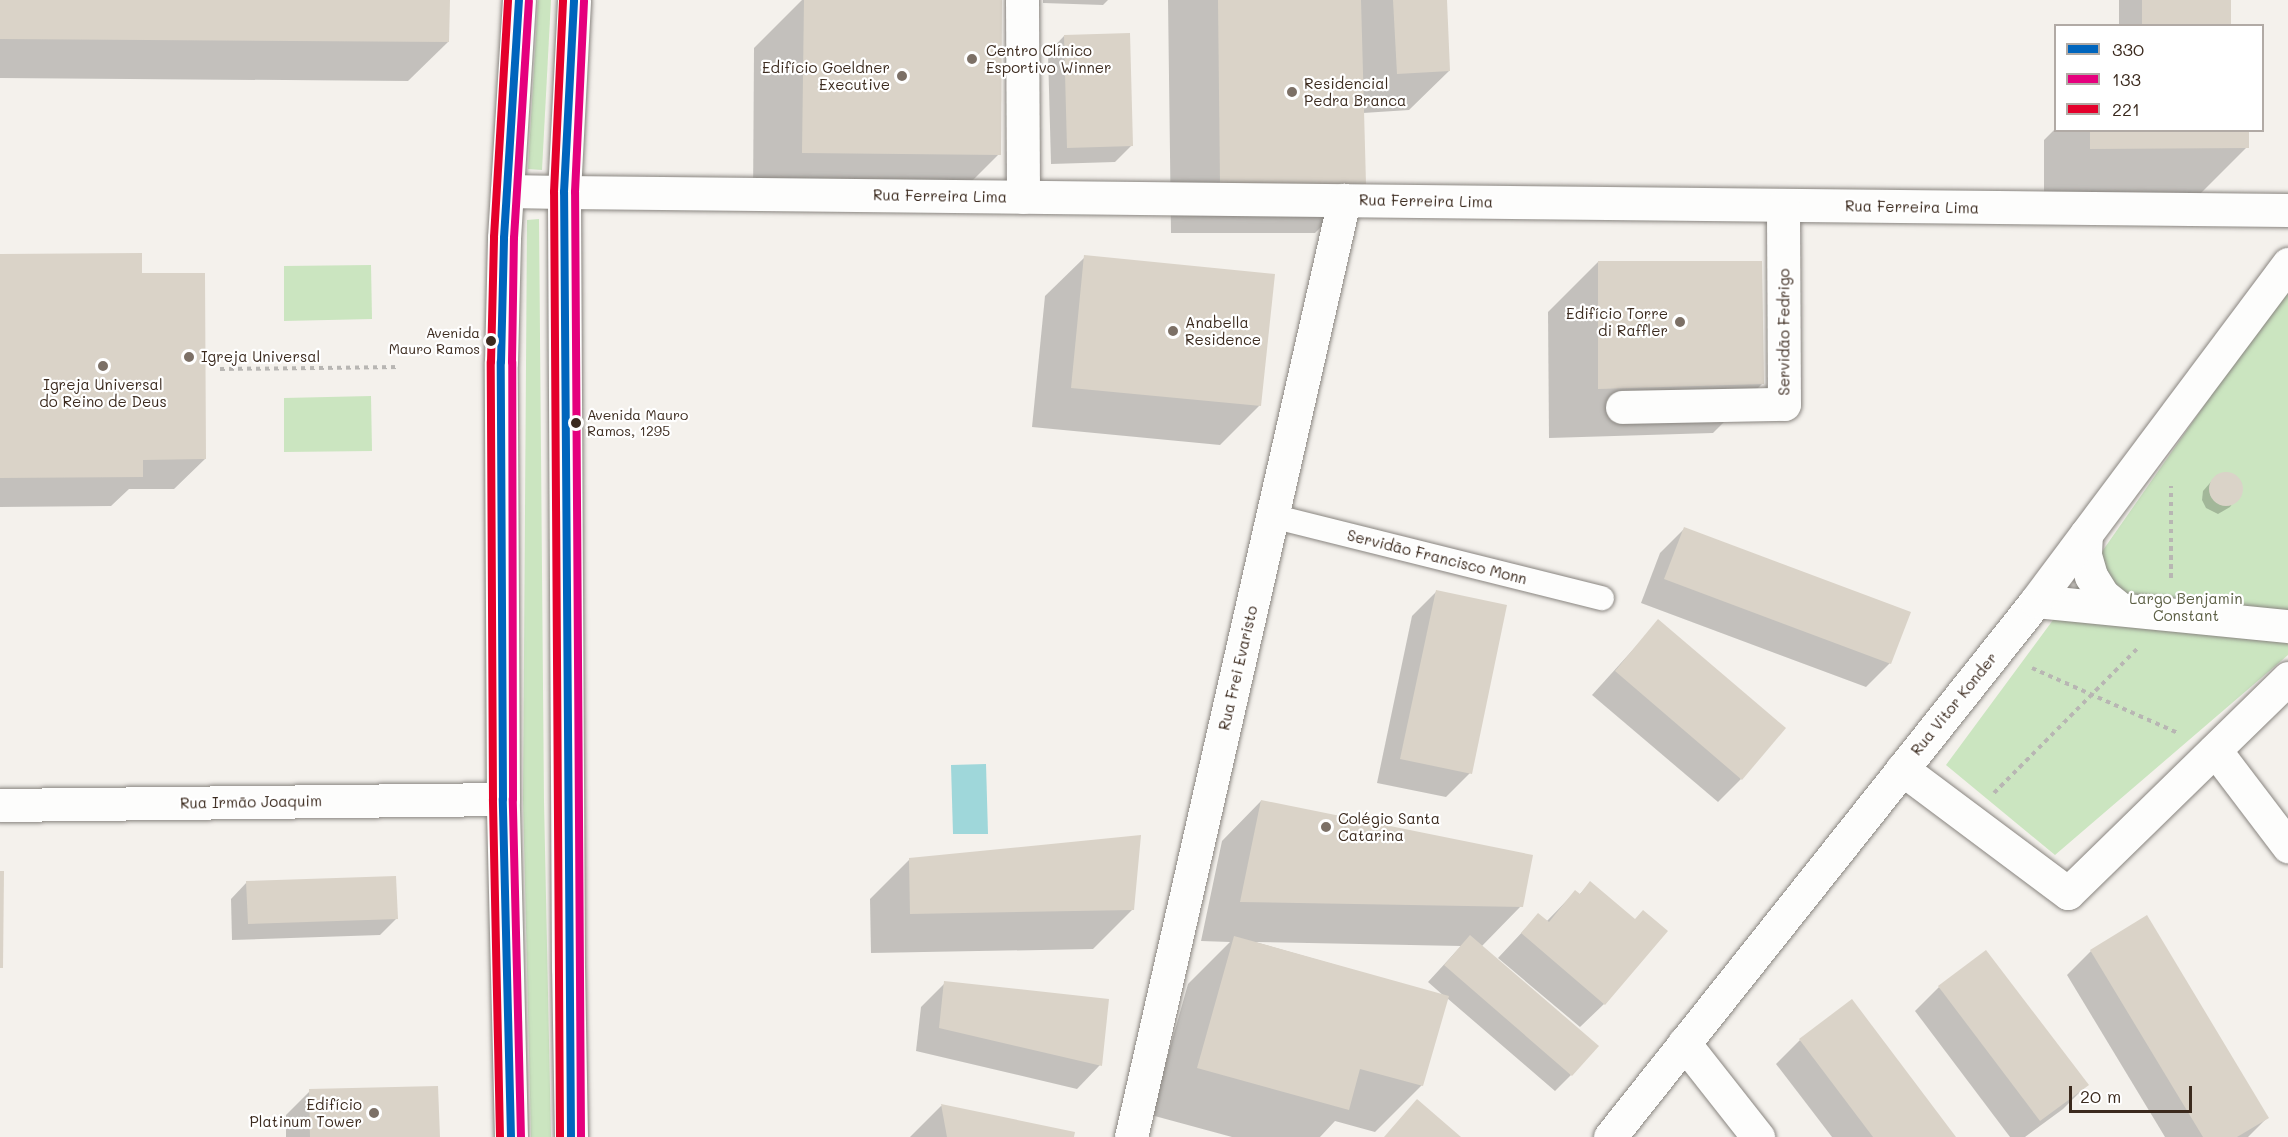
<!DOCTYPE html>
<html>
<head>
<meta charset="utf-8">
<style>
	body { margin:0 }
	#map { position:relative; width:2288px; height:1137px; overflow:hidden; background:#f4f1ec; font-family:Mali,sans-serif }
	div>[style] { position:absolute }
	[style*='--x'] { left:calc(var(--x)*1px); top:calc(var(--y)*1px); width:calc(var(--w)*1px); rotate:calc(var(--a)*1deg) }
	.green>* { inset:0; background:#cbe5c0 }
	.water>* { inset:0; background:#9fd7da }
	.shadow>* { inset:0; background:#0003 }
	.building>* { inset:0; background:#dad3c8 }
	.round { border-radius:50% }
	.path>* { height:4px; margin-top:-2px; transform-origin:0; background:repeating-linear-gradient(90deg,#b8b6b3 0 4.5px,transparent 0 9px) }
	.roads { filter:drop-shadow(0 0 2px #898580) drop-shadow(0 0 2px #898580) }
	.service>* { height:24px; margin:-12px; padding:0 12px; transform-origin:12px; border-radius:12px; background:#fdfdfc }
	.minor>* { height:33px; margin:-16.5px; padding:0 16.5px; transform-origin:16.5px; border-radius:16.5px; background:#fdfdfc }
	.tertiary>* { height:33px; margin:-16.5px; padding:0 16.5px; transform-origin:16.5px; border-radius:16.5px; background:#fdfdfc }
	.secondary>* { height:33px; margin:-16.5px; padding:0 16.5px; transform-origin:16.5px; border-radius:16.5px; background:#fdfdfc }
	.primary>* { height:33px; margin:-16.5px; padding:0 16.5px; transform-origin:16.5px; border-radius:16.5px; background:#fdfdfc }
	.bus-1>* { height:8px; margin:-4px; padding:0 4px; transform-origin:4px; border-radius:4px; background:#0065bd }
	.bus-2>* { height:8px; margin:-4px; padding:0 4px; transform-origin:4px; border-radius:4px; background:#e5007d }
	.bus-3>* { height:8px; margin:-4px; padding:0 4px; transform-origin:4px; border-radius:4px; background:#e4002b }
	.dots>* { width:16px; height:16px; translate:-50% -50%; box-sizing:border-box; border:3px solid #fff; border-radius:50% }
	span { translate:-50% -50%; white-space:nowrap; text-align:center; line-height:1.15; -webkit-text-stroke:4.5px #fff; paint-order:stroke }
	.bus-label { font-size:14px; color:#3b2a1e }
	.right { translate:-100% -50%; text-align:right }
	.left { translate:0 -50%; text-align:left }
	.poi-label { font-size:15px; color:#3b2a1e }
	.street-label { font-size:15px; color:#3b2a1e }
	.park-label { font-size:15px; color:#5c5f44 }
	.legend { position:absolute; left:2054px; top:24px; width:210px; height:108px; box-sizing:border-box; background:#fff; border:2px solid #b1aaa5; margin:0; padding:8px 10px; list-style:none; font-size:18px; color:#3b2a1e }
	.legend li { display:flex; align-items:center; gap:12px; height:30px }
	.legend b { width:30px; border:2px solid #b1aaa5 }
	.scale { position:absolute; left:2069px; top:1086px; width:123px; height:27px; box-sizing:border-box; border:3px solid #3b2a1e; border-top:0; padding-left:8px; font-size:18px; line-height:21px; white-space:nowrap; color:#3b2a1e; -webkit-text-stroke:4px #fff; paint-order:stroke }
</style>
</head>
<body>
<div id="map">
	<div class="green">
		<div style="clip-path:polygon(538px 0,551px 0,542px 170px,528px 169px)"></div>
		<div style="clip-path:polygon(539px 219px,544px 801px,551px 1137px,531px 1137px,523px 800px,527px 220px)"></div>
		<div style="clip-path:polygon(371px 265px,372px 319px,284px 321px,284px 266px)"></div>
		<div style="clip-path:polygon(2288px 290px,2288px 655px,2055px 855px,1946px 765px,2078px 586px,2284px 291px)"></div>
		<div style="clip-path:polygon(371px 396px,372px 451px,284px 452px,284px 398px)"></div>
	</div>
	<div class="water">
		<div style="clip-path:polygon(986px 764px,988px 834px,953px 834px,951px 765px)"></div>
	</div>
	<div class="shadow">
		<div style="clip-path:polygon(0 0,448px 0,448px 42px,408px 81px,0 78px)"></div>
		<div style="clip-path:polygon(802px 0,1001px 0,999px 154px,949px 204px,753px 202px,754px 48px)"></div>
		<div style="clip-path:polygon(1043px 0,1108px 0,1103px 5px,1043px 3px)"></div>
		<div style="clip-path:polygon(1168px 0,1445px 0,1449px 71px,1409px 110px,1363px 113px,1365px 183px,1315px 233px,1171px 233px)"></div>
		<div style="clip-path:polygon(2119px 0,2230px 0,2230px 26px,2119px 26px)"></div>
		<div style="clip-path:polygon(1064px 36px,1131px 146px,1115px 162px,1051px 164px,1048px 53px)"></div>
		<div style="clip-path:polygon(2056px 128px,2056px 130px,2247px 130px,2247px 147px,2200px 194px,2044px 195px,2044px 140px)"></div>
		<div style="clip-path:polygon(0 255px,141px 275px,205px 459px,174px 489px,129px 489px,111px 506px,0 507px)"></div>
		<div style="clip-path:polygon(1085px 257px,1260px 405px,1220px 445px,1032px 427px,1045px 296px)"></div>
		<div style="clip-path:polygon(1598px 262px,1763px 383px,1713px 433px,1549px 438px,1548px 312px)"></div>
		<div style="clip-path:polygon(2227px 473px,2241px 482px,2242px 490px,2230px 507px,2218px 514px,2206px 508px,2202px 500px,2203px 491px,2217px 475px)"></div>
		<div style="clip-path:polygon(1684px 529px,1890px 663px,1866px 687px,1641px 603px,1660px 553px)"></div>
		<div style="clip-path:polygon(1436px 592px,1470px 773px,1446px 797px,1377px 783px,1412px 616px)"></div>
		<div style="clip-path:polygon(1658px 622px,1741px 779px,1718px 802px,1592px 695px)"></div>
		<div style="clip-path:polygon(evenodd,1261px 801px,1521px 906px,1481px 947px,1571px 1075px,1555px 1091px,1447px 998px,1422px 1085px,1375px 1132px,1335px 1121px,1320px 1137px,1232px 1137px,1151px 1115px,1188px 984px,1230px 942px,1201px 941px,1222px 841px,1261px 801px,1255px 942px,1461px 946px,1428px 982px,1444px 996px,1255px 942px)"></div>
		<div style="clip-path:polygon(910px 859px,1132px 910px,1093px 949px,871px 953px,870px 899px)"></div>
		<div style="clip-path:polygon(247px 882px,396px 919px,380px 935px,232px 940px,231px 899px)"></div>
		<div style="clip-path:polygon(1590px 883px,1604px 1004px,1580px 1027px,1498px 958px,1538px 915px,1546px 922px,1575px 892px,1579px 895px)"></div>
		<div style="clip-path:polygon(2091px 951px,2267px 1118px,2248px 1137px,2165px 1137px,2067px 975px)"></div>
		<div style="clip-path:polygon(945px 983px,1100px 1065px,1077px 1089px,916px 1051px,921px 1007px)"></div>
		<div style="clip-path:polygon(1939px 987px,2087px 1085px,2063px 1109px,2025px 1137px,2010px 1137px,1915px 1011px)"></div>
		<div style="clip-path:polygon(1800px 1040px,1954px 1137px,1832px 1137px,1776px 1064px)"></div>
		<div style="clip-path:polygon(310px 1091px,439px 1137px,286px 1137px,286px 1115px)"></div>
		<div style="clip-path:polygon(941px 1106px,1073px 1133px,1072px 1137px,910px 1137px)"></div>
	</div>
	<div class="building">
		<div style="clip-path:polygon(0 0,450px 0,449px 42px,0 39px)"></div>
		<div style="clip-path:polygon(804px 0,1002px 0,1001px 155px,802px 153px)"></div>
		<div style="clip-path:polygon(1218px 0,1361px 0,1366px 184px,1220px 184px)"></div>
		<div style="clip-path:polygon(1393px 0,1447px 0,1450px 71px,1397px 74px)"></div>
		<div style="clip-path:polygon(2142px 0,2231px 0,2231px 26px,2142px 26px)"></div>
		<div style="clip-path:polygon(1130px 33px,1133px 146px,1067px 148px,1064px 35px)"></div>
		<div style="clip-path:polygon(2090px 130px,2249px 130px,2249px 148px,2090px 149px)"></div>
		<div style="clip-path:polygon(142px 253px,142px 273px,205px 273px,206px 459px,143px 460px,143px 477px,0 478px,0 254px)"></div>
		<div style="clip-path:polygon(1084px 255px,1275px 274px,1261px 406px,1071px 388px)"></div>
		<div style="clip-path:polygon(1598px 261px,1762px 261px,1764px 384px,1598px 389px)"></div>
		<div class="round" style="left:2209px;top:472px;width:34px;height:34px"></div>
		<div style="clip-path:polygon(1684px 527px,1911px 612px,1891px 664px,1664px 579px)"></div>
		<div style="clip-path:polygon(1436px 590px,1507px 605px,1472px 774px,1400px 759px)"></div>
		<div style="clip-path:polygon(1658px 619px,1786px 728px,1742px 780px,1615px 671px)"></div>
		<div style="clip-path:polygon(1261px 800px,1533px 855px,1523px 907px,1240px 902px)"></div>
		<div style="clip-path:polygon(1141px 835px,1134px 910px,910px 914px,909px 858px)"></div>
		<div style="clip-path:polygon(0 871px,4px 871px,3px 968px,0 968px)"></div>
		<div style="clip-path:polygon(396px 876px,398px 919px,248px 924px,246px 881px)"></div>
		<div style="clip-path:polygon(1590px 881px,1635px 919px,1643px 910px,1668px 931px,1605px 1005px,1521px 933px,1538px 913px,1549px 922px,1575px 890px,1580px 894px)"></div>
		<div style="clip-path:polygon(2147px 915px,2269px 1118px,2237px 1137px,2203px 1137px,2090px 950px)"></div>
		<div style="clip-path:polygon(1470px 935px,1599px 1046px,1572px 1076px,1444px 965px)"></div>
		<div style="clip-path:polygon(1234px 936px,1449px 996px,1423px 1086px,1360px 1069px,1349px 1110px,1197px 1068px)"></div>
		<div style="clip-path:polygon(1986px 950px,2089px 1085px,2040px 1121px,1938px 986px)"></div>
		<div style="clip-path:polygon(944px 981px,1109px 999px,1102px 1066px,939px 1028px)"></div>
		<div style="clip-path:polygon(1852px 999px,1956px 1137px,1873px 1137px,1799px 1039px)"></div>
		<div style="clip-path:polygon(438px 1086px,440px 1137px,310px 1137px,309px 1089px)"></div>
		<div style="clip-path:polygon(1417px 1099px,1461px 1137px,1384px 1137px)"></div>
		<div style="clip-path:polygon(941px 1104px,1075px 1132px,1074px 1137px,947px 1137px)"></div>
	</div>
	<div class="path">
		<div style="--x:220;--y:369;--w:180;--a:-0.6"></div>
		<div style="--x:2171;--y:578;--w:92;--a:-90"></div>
		<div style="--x:2032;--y:668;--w:160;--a:24"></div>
		<div style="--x:1994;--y:793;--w:203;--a:-45.2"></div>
	</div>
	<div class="roads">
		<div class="service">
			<div style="--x:1272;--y:516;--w:340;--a:14"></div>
		</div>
		<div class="minor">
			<div style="--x:1022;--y:0;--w:197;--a:89.7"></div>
			<div style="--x:564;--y:192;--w:1724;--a:0.6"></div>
			<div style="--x:1622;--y:407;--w:162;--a:-1.1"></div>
			<div style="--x:1784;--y:404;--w:199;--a:-90.3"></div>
			<div style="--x:2215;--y:750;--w:121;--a:52.8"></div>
			<div style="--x:1902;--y:769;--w:207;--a:36.8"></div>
			<div style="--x:2068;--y:893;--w:308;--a:-44.3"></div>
			<div style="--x:0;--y:805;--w:503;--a:-0.68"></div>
			<div style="--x:1131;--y:1137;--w:961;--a:-77.19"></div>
		</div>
		<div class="tertiary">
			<div style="--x:1684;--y:1043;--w:120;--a:51.8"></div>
		</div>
		<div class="secondary">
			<div style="--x:2086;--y:534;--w:21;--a:93"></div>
			<div style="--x:2085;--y:555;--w:22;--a:74"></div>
			<div style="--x:2091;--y:576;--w:22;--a:58"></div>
			<div style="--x:2103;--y:595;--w:22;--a:39"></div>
			<div style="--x:2036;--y:601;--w:253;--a:5.7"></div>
			<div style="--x:1610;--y:1137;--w:685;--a:-51.52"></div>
			<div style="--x:2036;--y:601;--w:421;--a:-53.2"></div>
		</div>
		<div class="primary">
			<div style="--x:507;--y:191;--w:57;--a:1"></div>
			<div style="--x:511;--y:1137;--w:338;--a:-91.4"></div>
			<div style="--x:503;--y:799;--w:437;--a:-90.3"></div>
			<div style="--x:501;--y:362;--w:124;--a:-88.6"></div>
			<div style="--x:504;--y:238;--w:238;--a:-86.4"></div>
			<div style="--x:571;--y:1137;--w:169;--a:-91"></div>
			<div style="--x:568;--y:968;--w:776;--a:-90.3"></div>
			<div style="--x:564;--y:192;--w:192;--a:-87"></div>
		</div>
	</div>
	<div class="bus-1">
		<div style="--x:511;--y:1137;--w:338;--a:-91.4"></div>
		<div style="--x:503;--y:799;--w:437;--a:-90.3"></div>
		<div style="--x:501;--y:362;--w:124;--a:-88.6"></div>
		<div style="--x:504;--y:238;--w:238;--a:-86.4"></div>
		<div style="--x:571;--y:1137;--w:945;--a:-90.42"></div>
		<div style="--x:564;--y:192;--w:192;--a:-87"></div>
	</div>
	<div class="bus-2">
		<div style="--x:521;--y:1137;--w:338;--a:-91.4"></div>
		<div style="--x:513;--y:799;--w:437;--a:-90.1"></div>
		<div style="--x:512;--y:362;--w:124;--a:-89.1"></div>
		<div style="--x:514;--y:238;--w:237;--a:-86.4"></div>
		<div style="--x:581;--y:1137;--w:945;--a:-90.36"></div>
		<div style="--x:575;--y:192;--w:191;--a:-87.3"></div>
	</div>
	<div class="bus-3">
		<div style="--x:500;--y:1137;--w:338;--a:-91.2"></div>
		<div style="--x:493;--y:799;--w:437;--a:-90.3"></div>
		<div style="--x:491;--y:362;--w:125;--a:-88.6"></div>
		<div style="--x:494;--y:237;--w:237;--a:-86.6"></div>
		<div style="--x:560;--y:1137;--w:945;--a:-90.36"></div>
		<div style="--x:554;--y:192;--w:192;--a:-87.3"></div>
	</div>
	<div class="dots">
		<div style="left:972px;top:59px;background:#7c7066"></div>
		<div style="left:902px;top:76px;background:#7c7066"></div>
		<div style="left:1292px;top:92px;background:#7c7066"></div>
		<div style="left:1680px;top:322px;background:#7c7066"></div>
		<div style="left:1173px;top:331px;background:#7c7066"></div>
		<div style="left:491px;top:341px;background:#3b2a1e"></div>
		<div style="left:189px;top:357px;background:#7c7066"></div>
		<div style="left:103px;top:366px;background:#7c7066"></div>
		<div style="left:576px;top:423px;background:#3b2a1e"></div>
		<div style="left:1326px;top:827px;background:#7c7066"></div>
		<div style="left:374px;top:1113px;background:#7c7066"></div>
	</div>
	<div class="bus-label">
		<span class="right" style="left:480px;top:341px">Avenida<br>Mauro Ramos</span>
		<span class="left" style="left:587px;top:423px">Avenida Mauro<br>Ramos, 1295</span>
	</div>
	<div class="poi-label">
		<span class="left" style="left:986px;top:59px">Centro Clínico<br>Esportivo Winner</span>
		<span class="right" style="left:890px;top:76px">Edifício Goeldner<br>Executive</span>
		<span class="left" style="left:1304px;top:92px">Residencial<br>Pedra Branca</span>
		<span class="right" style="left:1668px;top:322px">Edifício Torre<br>di Raffler</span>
		<span class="left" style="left:1185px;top:331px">Anabella<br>Residence</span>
		<span class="left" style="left:201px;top:357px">Igreja Universal</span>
		<span style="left:103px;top:393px">Igreja Universal<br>do Reino de Deus</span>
		<span class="left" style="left:1338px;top:827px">Colégio Santa<br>Catarina</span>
		<span class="right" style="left:362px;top:1113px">Edifício<br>Platinum Tower</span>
	</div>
	<div class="street-label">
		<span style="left:940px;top:196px;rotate:1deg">Rua Ferreira Lima</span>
		<span style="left:1426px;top:201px;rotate:1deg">Rua Ferreira Lima</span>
		<span style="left:1912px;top:207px;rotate:1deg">Rua Ferreira Lima</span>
		<span style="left:1784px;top:332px;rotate:-90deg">Servidão Fedrigo</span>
		<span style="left:1437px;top:557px;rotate:14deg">Servidão Francisco Monn</span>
		<span style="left:1238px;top:668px;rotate:-77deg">Rua Frei Evaristo</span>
		<span style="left:1954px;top:704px;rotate:-51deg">Rua Vitor Konder</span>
		<span style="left:251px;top:802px;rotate:-1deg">Rua Irmão Joaquim</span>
	</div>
	<div class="park-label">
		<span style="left:2186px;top:607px">Largo Benjamin<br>Constant</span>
	</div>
	<ul class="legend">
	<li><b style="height:8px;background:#0065bd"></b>330</li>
	<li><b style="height:8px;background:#e5007d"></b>133</li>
	<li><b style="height:8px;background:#e4002b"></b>221</li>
	</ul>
	<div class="scale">20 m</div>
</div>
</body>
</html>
